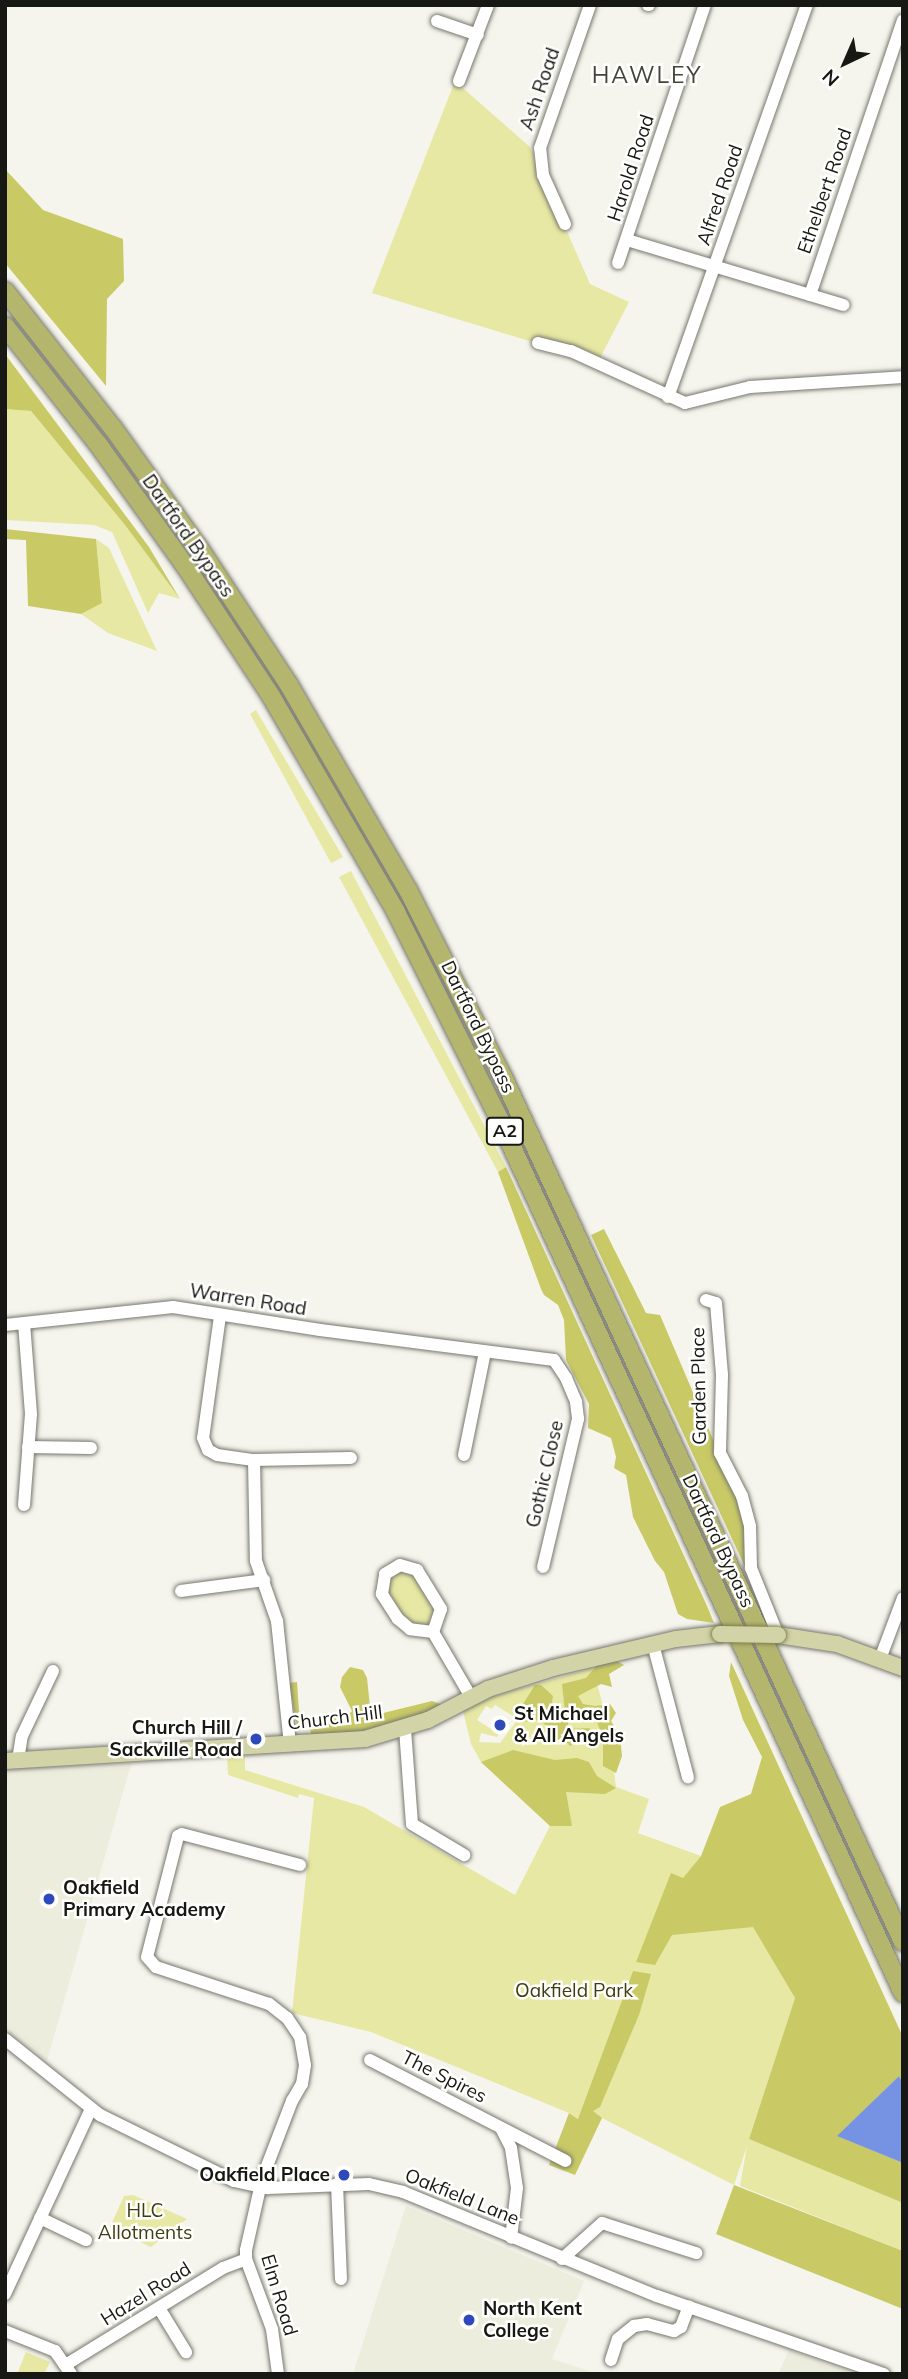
<!DOCTYPE html>
<html>
<head>
<meta charset="utf-8">
<style>
	body { margin:0 }
	#map { position:relative; width:908px; height:2379px; overflow:hidden; background:#f5f5ed; font-family:Mulish,sans-serif }
	div>[style] { position:absolute }
	[style*='--x'] { left:calc(var(--x)*1px); top:calc(var(--y)*1px); width:calc(var(--w)*1px); rotate:calc(var(--a)*1deg) }
	.built>* { inset:0; background:#eceddd }
	.green>* { inset:0; background:#e7e8a3 }
	.forest>* { inset:0; background:#c9ca66 }
	.water>* { inset:0; background:#7693e3 }
	.roads { filter:drop-shadow(0 0 2px #77776f) drop-shadow(0 0 2px #77776f) }
	.minor>* { height:12px; margin:-6px; padding:0 6px; transform-origin:6px; border-radius:6px; background:#fff }
	.major>* { height:16px; margin:-8px; padding:0 8px; transform-origin:8px; border-radius:8px; background:#d3d3a8 }
	.highway>* { height:18px; margin:-9px; padding:0 9px; transform-origin:9px; border-radius:9px; background:#b5b66e }
	.bridges { filter:drop-shadow(0 0 2px #7e7e4e) drop-shadow(0 0 2px #7e7e4e) }
	.major-bridge>* { height:16px; margin:-8px; padding:0 8px; transform-origin:8px; border-radius:8px; background:#d3d3a8 }
	.dots>* { width:19px; height:19px; translate:-50% -50%; box-sizing:border-box; border:4px solid #fffffe; border-radius:50% }
	span { translate:-50% -50%; white-space:nowrap; text-align:center; line-height:1.15; -webkit-text-stroke:5px #fffffe; paint-order:stroke }
	.shield-label span { padding:2px 5px; background:#fffffe; border:2px solid; border-radius:5px; -webkit-text-stroke-width:0 }
	.shield-label { font-size:18px; color:#171714; font-weight:700 }
	.street-label { font-size:19px; color:#171714 }
	.poi-label { font-size:19px; color:#171714; font-weight:700 }
	.left { translate:0 -50%; text-align:left }
	.right { translate:-100% -50%; text-align:right }
	.park-label { font-size:19px; color:#3d3d13 }
	.quarter-label { font-size:23px; color:#44443d; letter-spacing:2px }
	.frame { position:absolute; inset:0; border:7px solid #171714; pointer-events:none }
	.north { position:absolute; left:810px; top:28px; width:70px; height:70px; -webkit-text-stroke:5px #fffffe; paint-order:stroke; rotate:224deg; font-size:19px; font-weight:700; line-height:28px; text-align:center; color:#171714 }
	.north::after { content:''; display:block; margin:auto; width:24px; height:32px; background:#171714; clip-path:polygon(50% 0,100% 100%,50% 72%,0 100%) }
</style>
</head>
<body>
<div id="map">
	<div class="built">
		<div style="clip-path:polygon(131px 1764px,47px 2061px,5px 2030px,5px 1768px)"></div>
		<div style="clip-path:polygon(406px 2206px,584px 2281px,552px 2359px,599px 2374px,353px 2374px)"></div>
		<div style="clip-path:polygon(789px 2350px,855px 2374px,778px 2374px)"></div>
	</div>
	<div class="green">
		<div style="clip-path:polygon(455px 81px,530px 147px,590px 284px,629px 302px,598px 362px,372px 293px)"></div>
		<div style="clip-path:polygon(5px 409px,31px 411px,125px 525px,180px 599px,159px 593px,148px 613px,112px 532px,94px 525px,5px 520px)"></div>
		<div style="clip-path:polygon(96px 539px,109px 548px,157px 651px,108px 633px,81px 614px,102px 602px)"></div>
		<div style="clip-path:polygon(256px 710px,343px 857px,331px 863px,250px 714px)"></div>
		<div style="clip-path:polygon(351px 871px,506px 1167px,498px 1172px,339px 877px)"></div>
		<div style="clip-path:polygon(402px 1570px,417px 1575px,438px 1609px,433px 1622px,422px 1627px,406px 1623px,385px 1591px,387px 1579px)"></div>
		<div style="clip-path:polygon(evenodd,593px 1668px,608px 1725px,616px 1787px,649px 1799px,638px 1833px,701px 1856px,683px 1878px,753px 1926px,795px 1998px,749px 2139px,903px 2203px,903px 2251px,740px 2186px,747px 2146px,734px 2185px,602px 2118px,584px 2122px,569px 2113px,371px 2032px,292px 2013px,314px 1798px,299px 1794px,298px 1798px,228px 1775px,227px 1757px,245px 1755px,245px 1770px,364px 1807px,515px 1895px,550px 1826px,481px 1762px,471px 1744px,463px 1711px,490px 1697px,593px 1668px,495px 1705px,518px 1719px,500px 1743px,479px 1742px,481px 1733px,497px 1737px,499px 1734px,477px 1720px,486px 1706px,492px 1709px,495px 1705px)"></div>
		<div style="clip-path:polygon(132px 2195px,133px 2195px,187px 2219px,151px 2247px,110px 2227px,124px 2196px)"></div>
		<div style="clip-path:polygon(26px 2352px,50px 2362px,44px 2374px,17px 2374px)"></div>
	</div>
	<div class="forest">
		<div style="clip-path:polygon(5px 169px,43px 210px,123px 239px,124px 281px,107px 299px,106px 386px,5px 263px)"></div>
		<div style="clip-path:polygon(5px 354px,149px 547px,180px 599px,125px 525px,31px 411px,5px 409px)"></div>
		<div style="clip-path:polygon(5px 529px,96px 539px,102px 603px,81px 614px,28px 606px,26px 540px,5px 539px)"></div>
		<div style="clip-path:polygon(506px 1167px,707px 1606px,714px 1623px,687px 1619px,678px 1614px,664px 1572px,655px 1561px,633px 1517px,626px 1475px,614px 1468px,616px 1457px,611px 1438px,588px 1428px,589px 1404px,566px 1360px,564px 1320px,558px 1305px,544px 1295px,541px 1289px,498px 1172px)"></div>
		<div style="clip-path:polygon(604px 1229px,646px 1313px,660px 1315px,744px 1512px,747px 1571px,591px 1235px)"></div>
		<div style="clip-path:polygon(615px 1660px,624px 1665px,609px 1674px,612px 1687px,601px 1684px,578px 1696px,583px 1704px,595px 1706px,610px 1704px,616px 1713px,611px 1721px,620px 1736px,622px 1756px,616px 1773px,603px 1766px,603px 1737px,596px 1720px,569px 1719px,567px 1729px,589px 1728px,594px 1733px,570px 1746px,562px 1737px,556px 1742px,541px 1737px,547px 1726px,539px 1720px,522px 1722px,523px 1704px,535px 1685px,541px 1685px,553px 1696px,551px 1708px,562px 1717px,565px 1712px,562px 1684px,586px 1678px,597px 1665px)"></div>
		<div style="clip-path:polygon(731px 1662px,903px 2037px,903px 2084px,899px 2076px,838px 2136px,903px 2163px,903px 2203px,749px 2139px,795px 1998px,753px 1927px,672px 1935px,655px 1965px,636px 1962px,671px 1873px,683px 1878px,701px 1856px,720px 1807px,751px 1794px,762px 1757px,743px 1720px,729px 1676px)"></div>
		<div style="clip-path:polygon(350px 1667px,363px 1670px,367px 1678px,371px 1716px,432px 1701px,443px 1705px,404px 1721px,357px 1733px,312px 1737px,310px 1730px,298px 1731px,289px 1683px,297px 1682px,299px 1711px,310px 1718px,320px 1722px,330px 1717px,347px 1716px,352px 1711px,340px 1687px,342px 1677px)"></div>
		<div style="clip-path:polygon(513px 1750px,555px 1760px,577px 1758px,589px 1762px,597px 1776px,616px 1788px,605px 1794px,566px 1792px,572px 1826px,550px 1826px,481px 1762px)"></div>
		<div style="clip-path:polygon(633px 1971px,651px 1974px,639px 2015px,600px 2107px,593px 2111px,602px 2118px,575px 2175px,549px 2165px,569px 2113px,578px 2119px)"></div>
		<div style="clip-path:polygon(734px 2185px,903px 2251px,903px 2309px,716px 2234px)"></div>
	</div>
	<div class="water">
		<div style="clip-path:polygon(899px 2076px,903px 2084px,903px 2163px,837px 2136px)"></div>
	</div>
	<div class="roads">
		<div class="minor">
			<div style="--x:648;--y:5;--w:1;--a:0"></div>
			<div style="--x:437;--y:21;--w:43;--a:18.9"></div>
			<div style="--x:459;--y:81;--w:81;--a:-69.1"></div>
			<div style="--x:565;--y:224;--w:54;--a:-114.2"></div>
			<div style="--x:543;--y:175;--w:27;--a:-96"></div>
			<div style="--x:540;--y:148;--w:151;--a:-70.7"></div>
			<div style="--x:627;--y:240;--w:226;--a:16.7"></div>
			<div style="--x:618;--y:263;--w:272;--a:-71.4"></div>
			<div style="--x:810;--y:295;--w:290;--a:-71.3"></div>
			<div style="--x:538;--y:343;--w:34;--a:14"></div>
			<div style="--x:571;--y:351;--w:125;--a:24.5"></div>
			<div style="--x:685;--y:403;--w:67;--a:-13.8"></div>
			<div style="--x:750;--y:387;--w:153;--a:-3.7"></div>
			<div style="--x:668;--y:397;--w:416;--a:-70.5"></div>
			<div style="--x:706;--y:1300;--w:10;--a:17"></div>
			<div style="--x:716;--y:1303;--w:72;--a:85.2"></div>
			<div style="--x:722;--y:1375;--w:78;--a:91.5"></div>
			<div style="--x:720;--y:1453;--w:48;--a:62.9"></div>
			<div style="--x:742;--y:1496;--w:31;--a:75"></div>
			<div style="--x:750;--y:1526;--w:42;--a:88.6"></div>
			<div style="--x:751;--y:1568;--w:72;--a:68.1"></div>
			<div style="--x:220;--y:1316;--w:123;--a:97.9"></div>
			<div style="--x:203;--y:1438;--w:13;--a:67"></div>
			<div style="--x:208;--y:1450;--w:10;--a:29"></div>
			<div style="--x:217;--y:1455;--w:37;--a:8"></div>
			<div style="--x:254;--y:1460;--w:97;--a:-1.2"></div>
			<div style="--x:5;--y:1325;--w:169;--a:-6.1"></div>
			<div style="--x:173;--y:1307;--w:149;--a:8.9"></div>
			<div style="--x:320;--y:1330;--w:236;--a:7.3"></div>
			<div style="--x:554;--y:1360;--w:22;--a:56"></div>
			<div style="--x:566;--y:1378;--w:26;--a:67"></div>
			<div style="--x:576;--y:1402;--w:17;--a:83"></div>
			<div style="--x:578;--y:1419;--w:152;--a:103.3"></div>
			<div style="--x:28;--y:1447;--w:63;--a:0.9"></div>
			<div style="--x:464;--y:1455;--w:105;--a:-78.5"></div>
			<div style="--x:254;--y:1460;--w:101;--a:88.9"></div>
			<div style="--x:256;--y:1561;--w:64;--a:70.7"></div>
			<div style="--x:277;--y:1621;--w:125;--a:84"></div>
			<div style="--x:24;--y:1505;--w:91;--a:-85.6"></div>
			<div style="--x:31;--y:1414;--w:90;--a:-94.4"></div>
			<div style="--x:400;--y:1565;--w:18;--a:16"></div>
			<div style="--x:417;--y:1570;--w:46;--a:58.4"></div>
			<div style="--x:441;--y:1609;--w:24;--a:109"></div>
			<div style="--x:433;--y:1632;--w:23;--a:-173"></div>
			<div style="--x:410;--y:1629;--w:16;--a:-140"></div>
			<div style="--x:398;--y:1619;--w:30;--a:-123"></div>
			<div style="--x:382;--y:1594;--w:20;--a:-81"></div>
			<div style="--x:385;--y:1574;--w:17;--a:-31"></div>
			<div style="--x:181;--y:1591;--w:84;--a:-7.5"></div>
			<div style="--x:433;--y:1632;--w:75;--a:59.7"></div>
			<div style="--x:653;--y:1644;--w:138;--a:75.3"></div>
			<div style="--x:880;--y:1659;--w:65;--a:-69.3"></div>
			<div style="--x:405;--y:1729;--w:95;--a:85.8"></div>
			<div style="--x:412;--y:1824;--w:61;--a:30.8"></div>
			<div style="--x:18;--y:1760;--w:24;--a:-81"></div>
			<div style="--x:22;--y:1736;--w:72;--a:-64.5"></div>
			<div style="--x:5;--y:2039;--w:122;--a:38.7"></div>
			<div style="--x:100;--y:2115;--w:149;--a:26.2"></div>
			<div style="--x:234;--y:2181;--w:35;--a:12"></div>
			<div style="--x:268;--y:2188;--w:101;--a:-2.3"></div>
			<div style="--x:369;--y:2184;--w:35;--a:13"></div>
			<div style="--x:403;--y:2192;--w:274;--a:22.3"></div>
			<div style="--x:657;--y:2296;--w:240;--a:19"></div>
			<div style="--x:370;--y:2060;--w:220;--a:27.3"></div>
			<div style="--x:501;--y:2128;--w:22;--a:63"></div>
			<div style="--x:511;--y:2148;--w:40;--a:81.5"></div>
			<div style="--x:517;--y:2188;--w:50;--a:96.8"></div>
			<div style="--x:337;--y:2184;--w:95;--a:87.6"></div>
			<div style="--x:40;--y:2218;--w:51;--a:25.6"></div>
			<div style="--x:562;--y:2259;--w:54;--a:-42"></div>
			<div style="--x:602;--y:2223;--w:99;--a:17.7"></div>
			<div style="--x:5;--y:2294;--w:204;--a:-65.1"></div>
			<div style="--x:159;--y:2308;--w:52;--a:58.5"></div>
			<div style="--x:5;--y:2331;--w:54;--a:21.8"></div>
			<div style="--x:55;--y:2351;--w:28;--a:55"></div>
			<div style="--x:611;--y:2360;--w:22;--a:-72"></div>
			<div style="--x:618;--y:2339;--w:21;--a:-39"></div>
			<div style="--x:634;--y:2326;--w:13;--a:-9"></div>
			<div style="--x:647;--y:2324;--w:28;--a:15"></div>
			<div style="--x:674;--y:2331;--w:8;--a:-30"></div>
			<div style="--x:681;--y:2327;--w:22;--a:-69"></div>
			<div style="--x:67;--y:2364;--w:183;--a:-31.6"></div>
			<div style="--x:223;--y:2268;--w:25;--a:-21"></div>
			<div style="--x:278;--y:2374;--w:45;--a:-97.6"></div>
			<div style="--x:272;--y:2329;--w:75;--a:-110.4"></div>
			<div style="--x:246;--y:2259;--w:9;--a:-90"></div>
			<div style="--x:246;--y:2250;--w:73;--a:-77.3"></div>
			<div style="--x:262;--y:2179;--w:84;--a:-69"></div>
			<div style="--x:292;--y:2101;--w:20;--a:-60"></div>
			<div style="--x:302;--y:2084;--w:19;--a:-81"></div>
			<div style="--x:305;--y:2065;--w:28;--a:-100"></div>
			<div style="--x:300;--y:2037;--w:23;--a:-124"></div>
			<div style="--x:287;--y:2018;--w:23;--a:-142"></div>
			<div style="--x:269;--y:2004;--w:119;--a:-161.9"></div>
			<div style="--x:156;--y:1967;--w:13;--a:-132"></div>
			<div style="--x:147;--y:1957;--w:125;--a:-75.6"></div>
			<div style="--x:178;--y:1836;--w:4;--a:-27"></div>
			<div style="--x:182;--y:1834;--w:122;--a:14.7"></div>
		</div>
		<div class="major">
			<div style="--x:778;--y:1635;--w:60;--a:8.7"></div>
			<div style="--x:837;--y:1644;--w:70;--a:20"></div>
			<div style="--x:5;--y:1761;--w:361;--a:-3.5"></div>
			<div style="--x:365;--y:1739;--w:66;--a:-16.8"></div>
			<div style="--x:428;--y:1720;--w:68;--a:-27.3"></div>
			<div style="--x:488;--y:1689;--w:68;--a:-17.9"></div>
			<div style="--x:553;--y:1668;--w:126;--a:-13.3"></div>
			<div style="--x:676;--y:1639;--w:44;--a:-6.5"></div>
		</div>
		<div class="highway">
			<div style="--x:5;--y:291;--w:174;--a:51.8"></div>
			<div style="--x:113;--y:428;--w:148;--a:54.4"></div>
			<div style="--x:199;--y:548;--w:164;--a:56.7"></div>
			<div style="--x:289;--y:685;--w:237;--a:59.9"></div>
			<div style="--x:408;--y:890;--w:210;--a:63.1"></div>
			<div style="--x:503;--y:1077;--w:953;--a:65.18"></div>
			<div style="--x:5;--y:326;--w:150;--a:51.8"></div>
			<div style="--x:98;--y:444;--w:148;--a:54.4"></div>
			<div style="--x:184;--y:564;--w:158;--a:56.6"></div>
			<div style="--x:271;--y:696;--w:250;--a:59.9"></div>
			<div style="--x:396;--y:912;--w:231;--a:63.5"></div>
			<div style="--x:499;--y:1119;--w:963;--a:65.19"></div>
		</div>
	</div>
	<div class="bridges">
		<div class="major-bridge">
			<div style="--x:720;--y:1634;--w:58;--a:1"></div>
		</div>
	</div>
	<div class="dots">
		<div style="left:500px;top:1725px;background:#2d49ba"></div>
		<div style="left:256px;top:1739px;background:#2d49ba"></div>
		<div style="left:49px;top:1899px;background:#2d49ba"></div>
		<div style="left:344px;top:2175px;background:#2d49ba"></div>
		<div style="left:469px;top:2320px;background:#2d49ba"></div>
	</div>
	<div class="shield-label">
		<span style="left:505px;top:1131px">A2</span>
	</div>
	<div class="street-label">
		<span style="left:540px;top:89px;rotate:-71deg">Ash Road</span>
		<span style="left:631px;top:168px;rotate:-72deg">Harold Road</span>
		<span style="left:825px;top:191px;rotate:-71deg">Ethelbert Road</span>
		<span style="left:720px;top:195px;rotate:-71deg">Alfred Road</span>
		<span style="left:188px;top:536px;rotate:55deg">Dartford Bypass</span>
		<span style="left:478px;top:1027px;rotate:64deg">Dartford Bypass</span>
		<span style="left:248px;top:1300px;rotate:9deg">Warren Road</span>
		<span style="left:699px;top:1386px;rotate:-91deg">Garden Place</span>
		<span style="left:545px;top:1474px;rotate:-77deg">Gothic Close</span>
		<span style="left:718px;top:1541px;rotate:65deg">Dartford Bypass</span>
		<span style="left:335px;top:1718px;rotate:-7deg">Church Hill</span>
		<span style="left:444px;top:2077px;rotate:27deg">The Spires</span>
		<span style="left:462px;top:2197px;rotate:22deg">Oakfield Lane</span>
		<span style="left:146px;top:2294px;rotate:-32deg">Hazel Road</span>
		<span style="left:279px;top:2295px;rotate:73deg">Elm Road</span>
	</div>
	<div class="poi-label">
		<span class="left" style="left:514px;top:1725px">St Michael<br>&amp; All Angels</span>
		<span class="right" style="left:242px;top:1739px">Church Hill /<br>Sackville Road</span>
		<span class="left" style="left:63px;top:1899px">Oakfield<br>Primary Academy</span>
		<span class="right" style="left:330px;top:2175px">Oakfield Place</span>
		<span class="left" style="left:483px;top:2320px">North Kent<br>College</span>
	</div>
	<div class="park-label">
		<span style="left:574px;top:1991px">Oakfield Park</span>
		<span style="left:145px;top:2222px">HLC<br>Allotments</span>
	</div>
	<div class="quarter-label">
		<span style="left:647px;top:75px">HAWLEY</span>
	</div>
	<div class="frame"></div>
	<div class="north">N</div>
</div>
</body>
</html>
